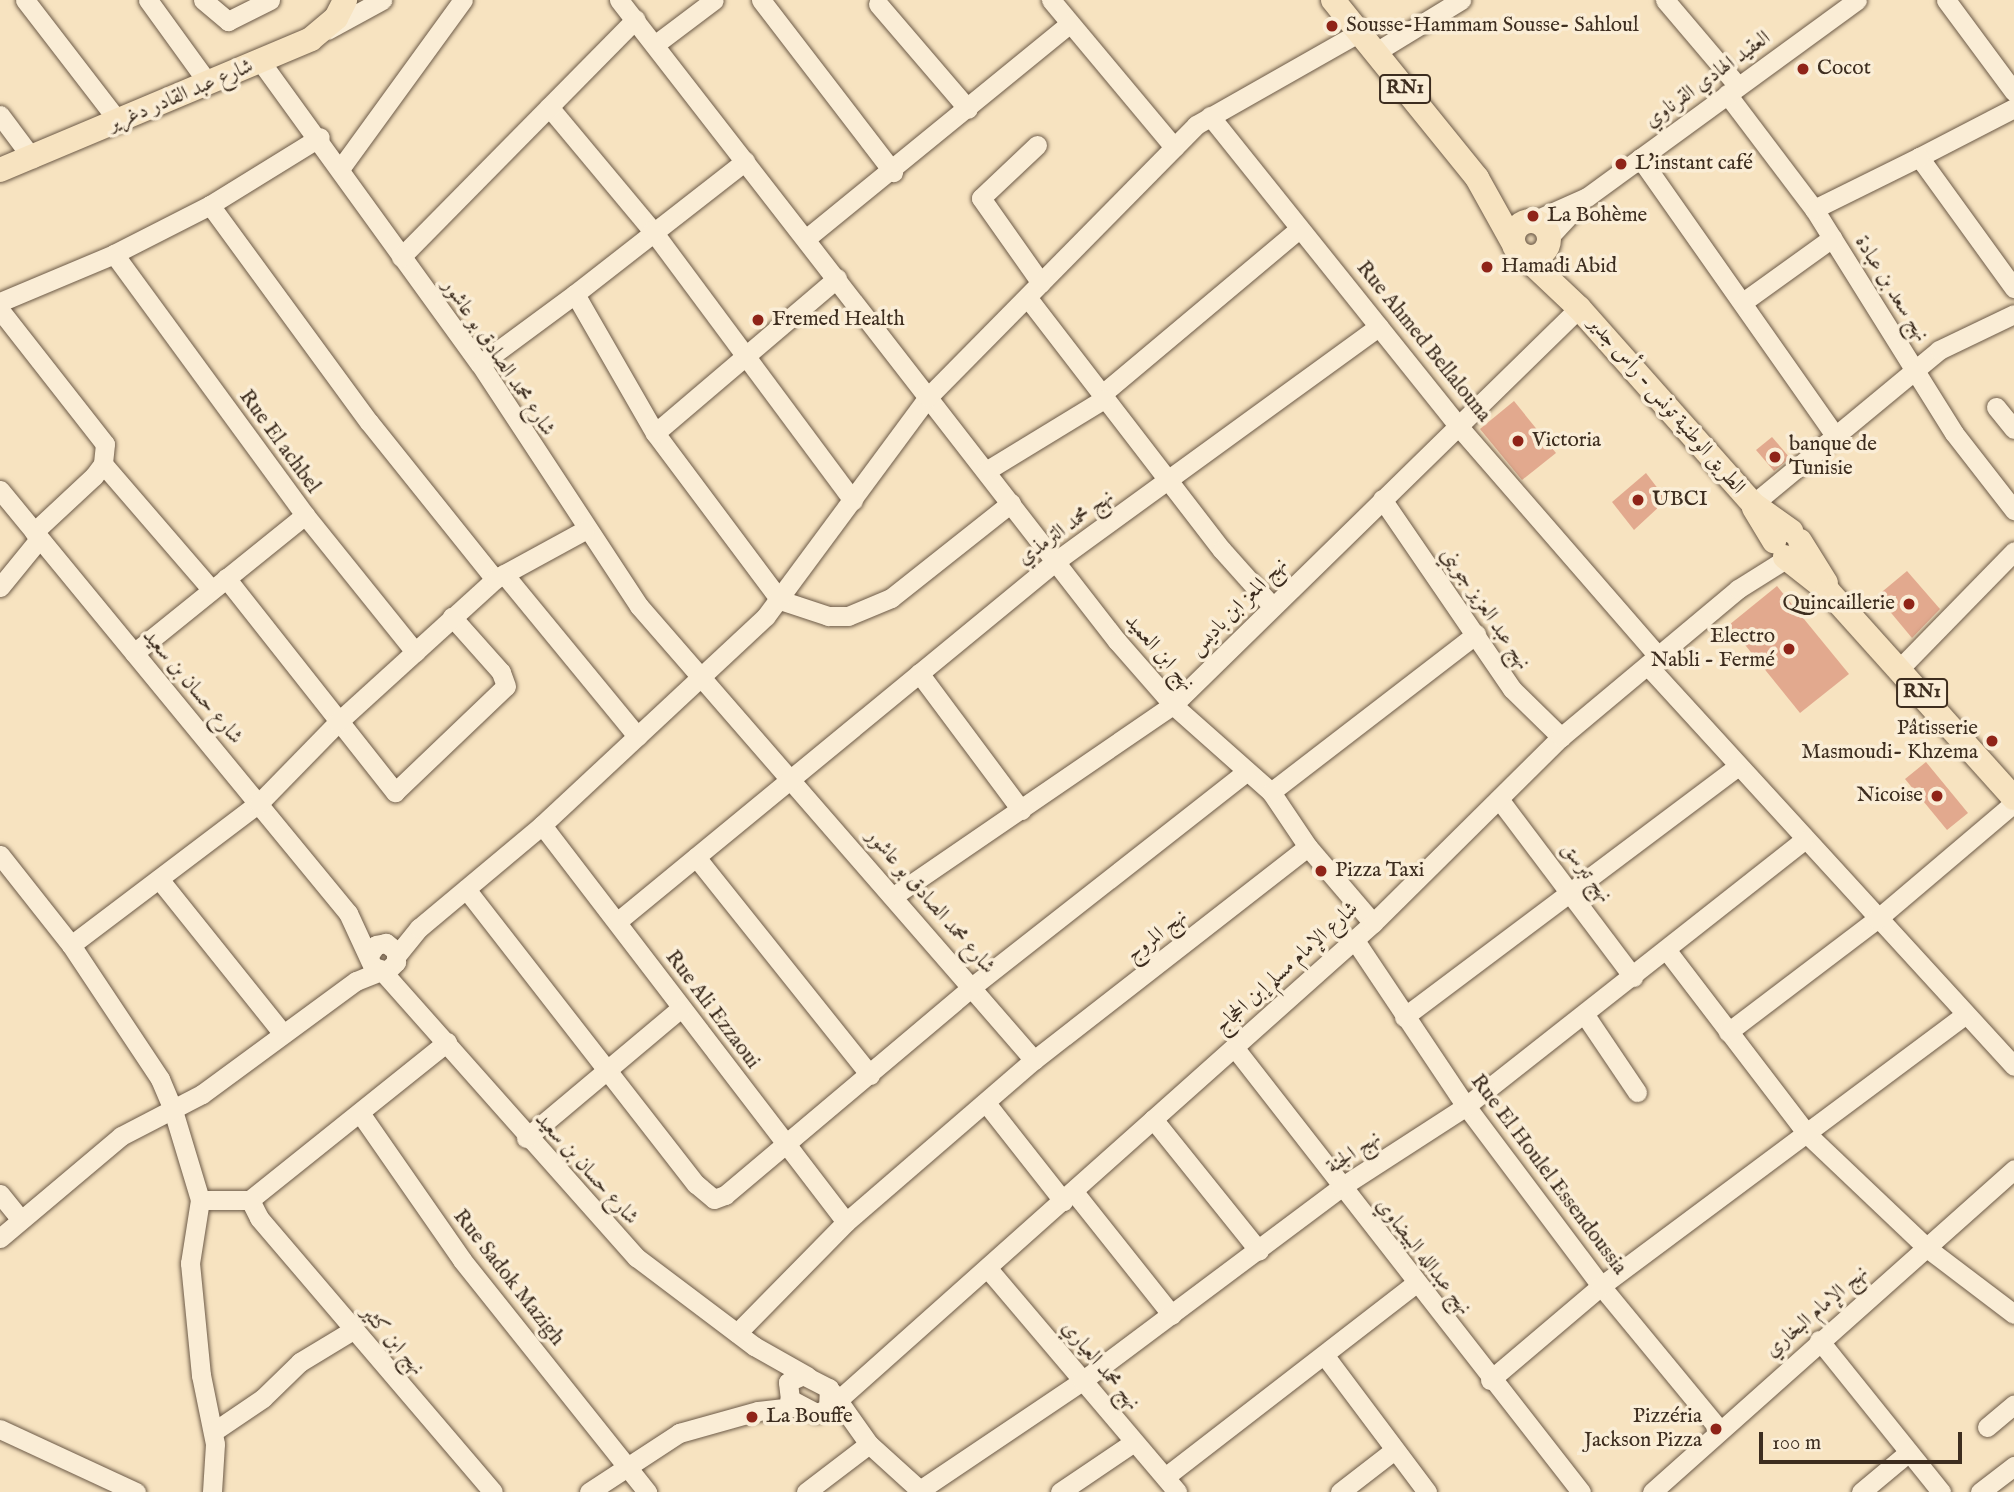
<!DOCTYPE html>
<html>
<head>
<meta charset="utf-8">
<style>
	body { margin:0 }
	#map { position:relative; width:2014px; height:1492px; overflow:hidden; background:#f7e3c0; font-family:"IM FELL English",Amiri,serif }
	div>[style] { position:absolute }
	[style*='--x'] { left:calc(var(--x)*1px); top:calc(var(--y)*1px); width:calc(var(--w)*1px); rotate:calc(var(--a)*1deg) }
	.building>* { inset:0; background:#e2a98e }
	.roads { filter:drop-shadow(0 0 2px #6c5a47) drop-shadow(0 0 2px #6c5a47) }
	.minor>* { height:19px; margin:-9.5px; padding:0 9.5px; transform-origin:9.5px; border-radius:9.5px; background:#faedd6 }
	.major>* { height:24px; margin:-12px; padding:0 12px; transform-origin:12px; border-radius:12px; background:#f7e3c0 }
	.major>.ring { margin:-12px; padding:0; box-sizing:content-box; background:none; border:24px solid #f7e3c0; border-radius:50% }
	.dots>* { width:19px; height:19px; translate:-50% -50%; box-sizing:border-box; border:4px solid #faedd6; border-radius:50% }
	span { translate:-50% -50%; white-space:nowrap; text-align:center; line-height:1.15; -webkit-text-stroke:7px #faedd6; paint-order:stroke }
	.shield-label span { padding:2px 5px; background:#faedd6; border:2px solid; border-radius:5px; -webkit-text-stroke-width:0 }
	.shield-label { font-size:19px; color:#3d2d1f; font-weight:700 }
	.poi-label { font-size:21px; color:#3d2d1f }
	.left { translate:0 -50%; text-align:left }
	.right { translate:-100% -50%; text-align:right }
	.street-label { font-size:21px; color:#3d2d1f }
	.scale { position:absolute; left:1759px; top:1432px; width:203px; height:32px; box-sizing:border-box; border:4px solid #3d2d1f; border-top:0; padding-left:9px; font-size:21px; line-height:24px; white-space:nowrap; color:#3d2d1f; -webkit-text-stroke:5px #faedd6; paint-order:stroke }
</style>
</head>
<body>
<div id="map">
	<div class="building">
		<div style="clip-path:polygon(1514px 401px,1556px 453px,1522px 480px,1480px 429px)"></div>
		<div style="clip-path:polygon(1772px 437px,1790px 458px,1774px 471px,1756px 450px)"></div>
		<div style="clip-path:polygon(1646px 473px,1662px 494px,1662px 504px,1634px 530px,1612px 502px)"></div>
		<div style="clip-path:polygon(1907px 571px,1940px 609px,1912px 638px,1877px 596px)"></div>
		<div style="clip-path:polygon(1777px 586px,1849px 674px,1800px 713px,1729px 625px)"></div>
		<div style="clip-path:polygon(1926px 762px,1968px 813px,1947px 830px,1905px 779px)"></div>
	</div>
	<div class="roads">
		<div class="minor">
			<div style="--x:25;--y:0;--w:154;--a:52.4"></div>
			<div style="--x:148;--y:0;--w:102;--a:54.1"></div>
			<div style="--x:203;--y:0;--w:33;--a:40"></div>
			<div style="--x:228;--y:21;--w:47;--a:-26.6"></div>
			<div style="--x:619;--y:0;--w:812;--a:52.16"></div>
			<div style="--x:1117;--y:641;--w:85;--a:48.8"></div>
			<div style="--x:1173;--y:705;--w:131;--a:41.6"></div>
			<div style="--x:1271;--y:792;--w:66;--a:56.1"></div>
			<div style="--x:1308;--y:847;--w:100;--a:49.5"></div>
			<div style="--x:761;--y:0;--w:217;--a:52.5"></div>
			<div style="--x:1051;--y:0;--w:192;--a:50.1"></div>
			<div style="--x:1665;--y:0;--w:113;--a:49.7"></div>
			<div style="--x:1946;--y:0;--w:114;--a:53.5"></div>
			<div style="--x:878;--y:4;--w:138;--a:49.4"></div>
			<div style="--x:327;--y:30;--w:63;--a:-28.6"></div>
			<div style="--x:657;--y:43;--w:71;--a:-37"></div>
			<div style="--x:1376;--y:52;--w:100;--a:-31.5"></div>
			<div style="--x:261;--y:62;--w:373;--a:54.1"></div>
			<div style="--x:480;--y:364;--w:290;--a:56.7"></div>
			<div style="--x:639;--y:606;--w:602;--a:48.98"></div>
			<div style="--x:1727;--y:94;--w:144;--a:52.9"></div>
			<div style="--x:1814;--y:209;--w:264;--a:58"></div>
			<div style="--x:1954;--y:433;--w:98;--a:52.1"></div>
			<div style="--x:549;--y:107;--w:160;--a:50.1"></div>
			<div style="--x:652;--y:230;--w:337;--a:53.4"></div>
			<div style="--x:2014;--y:108;--w:107;--a:152.7"></div>
			<div style="--x:1919;--y:157;--w:162;--a:54.1"></div>
			<div style="--x:0;--y:115;--w:54;--a:53.3"></div>
			<div style="--x:1210;--y:116;--w:398;--a:51.3"></div>
			<div style="--x:1459;--y:427;--w:305;--a:49"></div>
			<div style="--x:1037;--y:145;--w:77;--a:136.6"></div>
			<div style="--x:981;--y:198;--w:104;--a:54.8"></div>
			<div style="--x:1640;--y:158;--w:339;--a:54.9"></div>
			<div style="--x:340;--y:169;--w:209;--a:-54"></div>
			<div style="--x:210;--y:205;--w:269;--a:53.8"></div>
			<div style="--x:369;--y:422;--w:201;--a:51.3"></div>
			<div style="--x:1814;--y:209;--w:117;--a:-26.3"></div>
			<div style="--x:1533;--y:221;--w:59;--a:-24"></div>
			<div style="--x:1587;--y:197;--w:334;--a:-36.1"></div>
			<div style="--x:808;--y:237;--w:337;--a:-39.2"></div>
			<div style="--x:1549;--y:237;--w:40;--a:-47"></div>
			<div style="--x:114;--y:254;--w:323;--a:53.8"></div>
			<div style="--x:305;--y:515;--w:176;--a:51.2"></div>
			<div style="--x:401;--y:257;--w:334;--a:-45.4"></div>
			<div style="--x:575;--y:294;--w:216;--a:-38"></div>
			<div style="--x:1027;--y:297;--w:319;--a:52.4"></div>
			<div style="--x:1222;--y:550;--w:75;--a:48.2"></div>
			<div style="--x:0;--y:302;--w:124;--a:-22.8"></div>
			<div style="--x:114;--y:254;--w:108;--a:-27"></div>
			<div style="--x:210;--y:205;--w:129;--a:-31.7"></div>
			<div style="--x:1743;--y:302;--w:110;--a:-35.7"></div>
			<div style="--x:0;--y:310;--w:170;--a:51.9"></div>
			<div style="--x:105;--y:444;--w:20;--a:96"></div>
			<div style="--x:103;--y:464;--w:15;--a:127"></div>
			<div style="--x:94;--y:476;--w:82;--a:137"></div>
			<div style="--x:480;--y:364;--w:118;--a:-36.4"></div>
			<div style="--x:575;--y:294;--w:160;--a:60.1"></div>
			<div style="--x:655;--y:433;--w:209;--a:53.2"></div>
			<div style="--x:780;--y:600;--w:51;--a:18.4"></div>
			<div style="--x:828;--y:616;--w:20;--a:0"></div>
			<div style="--x:848;--y:616;--w:47;--a:-22.7"></div>
			<div style="--x:891;--y:598;--w:153;--a:-38.4"></div>
			<div style="--x:1101;--y:395;--w:258;--a:-40"></div>
			<div style="--x:1996;--y:407;--w:28;--a:51"></div>
			<div style="--x:655;--y:433;--w:239;--a:-40.4"></div>
			<div style="--x:103;--y:464;--w:165;--a:49.2"></div>
			<div style="--x:986;--y:471;--w:138;--a:-31.4"></div>
			<div style="--x:0;--y:490;--w:548;--a:50.56"></div>
			<div style="--x:348;--y:913;--w:60;--a:65.2"></div>
			<div style="--x:373;--y:967;--w:15;--a:16"></div>
			<div style="--x:387;--y:971;--w:13;--a:-45"></div>
			<div style="--x:396;--y:962;--w:11;--a:-90"></div>
			<div style="--x:396;--y:951;--w:13;--a:-141"></div>
			<div style="--x:386;--y:943;--w:10;--a:169"></div>
			<div style="--x:376;--y:945;--w:12;--a:125"></div>
			<div style="--x:1382;--y:499;--w:230;--a:55.6"></div>
			<div style="--x:1512;--y:689;--w:69;--a:44.4"></div>
			<div style="--x:1753;--y:504;--w:241;--a:-39.6"></div>
			<div style="--x:1939;--y:350;--w:83;--a:-25.6"></div>
			<div style="--x:504;--y:574;--w:210;--a:50.6"></div>
			<div style="--x:226;--y:578;--w:273;--a:51.7"></div>
			<div style="--x:395;--y:792;--w:153;--a:-43.7"></div>
			<div style="--x:506;--y:686;--w:15;--a:-110"></div>
			<div style="--x:501;--y:672;--w:74;--a:-131.7"></div>
			<div style="--x:0;--y:587;--w:62;--a:-50.9"></div>
			<div style="--x:134;--y:653;--w:220;--a:-38.9"></div>
			<div style="--x:1648;--y:666;--w:542;--a:47.54"></div>
			<div style="--x:1900;--y:668;--w:163;--a:-45.7"></div>
			<div style="--x:919;--y:673;--w:171;--a:53.3"></div>
			<div style="--x:1271;--y:792;--w:259;--a:-37.6"></div>
			<div style="--x:1499;--y:799;--w:223;--a:53"></div>
			<div style="--x:542;--y:825;--w:500;--a:52.56"></div>
			<div style="--x:0;--y:855;--w:115;--a:51.7"></div>
			<div style="--x:71;--y:945;--w:161;--a:56.4"></div>
			<div style="--x:160;--y:1079;--w:30;--a:67"></div>
			<div style="--x:172;--y:1107;--w:97;--a:73.2"></div>
			<div style="--x:200;--y:1200;--w:64;--a:99"></div>
			<div style="--x:190;--y:1263;--w:113;--a:84.4"></div>
			<div style="--x:201;--y:1375;--w:70;--a:78.5"></div>
			<div style="--x:215;--y:1444;--w:48;--a:93.6"></div>
			<div style="--x:696;--y:857;--w:279;--a:51.4"></div>
			<div style="--x:159;--y:879;--w:198;--a:51.3"></div>
			<div style="--x:466;--y:889;--w:374;--a:52.1"></div>
			<div style="--x:696;--y:1184;--w:23;--a:40"></div>
			<div style="--x:714;--y:1199;--w:12;--a:-20"></div>
			<div style="--x:725;--y:1195;--w:324;--a:-40.1"></div>
			<div style="--x:973;--y:986;--w:348;--a:-38.1"></div>
			<div style="--x:895;--y:895;--w:337;--a:-34.4"></div>
			<div style="--x:1173;--y:705;--w:568;--a:-44.36"></div>
			<div style="--x:618;--y:921;--w:567;--a:-39.42"></div>
			<div style="--x:1056;--y:561;--w:399;--a:-36"></div>
			<div style="--x:1354;--y:939;--w:201;--a:56.2"></div>
			<div style="--x:1466;--y:1106;--w:225;--a:53.1"></div>
			<div style="--x:1601;--y:1286;--w:185;--a:50.5"></div>
			<div style="--x:71;--y:945;--w:236;--a:-37.1"></div>
			<div style="--x:259;--y:803;--w:113;--a:-45.7"></div>
			<div style="--x:338;--y:722;--w:212;--a:-42.3"></div>
			<div style="--x:495;--y:579;--w:102;--a:-28.6"></div>
			<div style="--x:1668;--y:952;--w:230;--a:52.6"></div>
			<div style="--x:1808;--y:1135;--w:164;--a:43.5"></div>
			<div style="--x:1927;--y:1248;--w:109;--a:37.2"></div>
			<div style="--x:397;--y:955;--w:35;--a:-51"></div>
			<div style="--x:419;--y:928;--w:160;--a:-39.9"></div>
			<div style="--x:542;--y:825;--w:306;--a:-43"></div>
			<div style="--x:766;--y:616;--w:272;--a:-53.5"></div>
			<div style="--x:928;--y:397;--w:382;--a:-45.4"></div>
			<div style="--x:1196;--y:125;--w:189;--a:-29.6"></div>
			<div style="--x:382;--y:971;--w:383;--a:48.4"></div>
			<div style="--x:636;--y:1257;--w:148;--a:37"></div>
			<div style="--x:754;--y:1346;--w:61;--a:29.5"></div>
			<div style="--x:1585;--y:1015;--w:93;--a:56"></div>
			<div style="--x:1404;--y:1017;--w:416;--a:-36.9"></div>
			<div style="--x:1728;--y:1032;--w:187;--a:-37.2"></div>
			<div style="--x:1877;--y:919;--w:180;--a:-40.3"></div>
			<div style="--x:447;--y:1042;--w:253;--a:141.3"></div>
			<div style="--x:250;--y:1200;--w:20;--a:63"></div>
			<div style="--x:259;--y:1218;--w:360;--a:49.5"></div>
			<div style="--x:1234;--y:1047;--w:564;--a:52.05"></div>
			<div style="--x:986;--y:1103;--w:125;--a:51.8"></div>
			<div style="--x:360;--y:1113;--w:179;--a:55.2"></div>
			<div style="--x:462;--y:1260;--w:297;--a:51.4"></div>
			<div style="--x:1153;--y:1119;--w:169;--a:51.2"></div>
			<div style="--x:526;--y:1138;--w:202;--a:-40"></div>
			<div style="--x:1074;--y:1192;--w:157;--a:51.5"></div>
			<div style="--x:0;--y:1194;--w:32;--a:51"></div>
			<div style="--x:200;--y:1200;--w:50;--a:0"></div>
			<div style="--x:0;--y:1238;--w:158;--a:-40.1"></div>
			<div style="--x:121;--y:1136;--w:91;--a:-27.4"></div>
			<div style="--x:202;--y:1094;--w:191;--a:-36.3"></div>
			<div style="--x:356;--y:981;--w:27;--a:-22"></div>
			<div style="--x:989;--y:1270;--w:291;--a:49.7"></div>
			<div style="--x:737;--y:1333;--w:156;--a:-45.5"></div>
			<div style="--x:846;--y:1222;--w:248;--a:-40.8"></div>
			<div style="--x:1034;--y:1060;--w:347;--a:-37.9"></div>
			<div style="--x:1819;--y:1340;--w:195;--a:51.2"></div>
			<div style="--x:1325;--y:1356;--w:170;--a:53.1"></div>
			<div style="--x:803;--y:1375;--w:29;--a:27"></div>
			<div style="--x:829;--y:1388;--w:21;--a:93"></div>
			<div style="--x:828;--y:1409;--w:13;--a:162"></div>
			<div style="--x:816;--y:1413;--w:30;--a:-152"></div>
			<div style="--x:790;--y:1399;--w:17;--a:-97"></div>
			<div style="--x:788;--y:1382;--w:17;--a:-25"></div>
			<div style="--x:1490;--y:1380;--w:145;--a:-40.3"></div>
			<div style="--x:1601;--y:1286;--w:453;--a:-36.7"></div>
			<div style="--x:832;--y:1392;--w:64;--a:54.6"></div>
			<div style="--x:869;--y:1444;--w:72;--a:42.2"></div>
			<div style="--x:828;--y:1409;--w:730;--a:-41.72"></div>
			<div style="--x:1373;--y:923;--w:264;--a:-44.7"></div>
			<div style="--x:1561;--y:737;--w:231;--a:-39.9"></div>
			<div style="--x:1738;--y:589;--w:60;--a:-32.1"></div>
			<div style="--x:1987;--y:1427;--w:35;--a:-40"></div>
			<div style="--x:0;--y:1429;--w:150;--a:24.9"></div>
			<div style="--x:213;--y:1432;--w:60;--a:-34.2"></div>
			<div style="--x:263;--y:1398;--w:52;--a:-44.2"></div>
			<div style="--x:300;--y:1362;--w:62;--a:-31.1"></div>
			<div style="--x:1165;--y:1477;--w:316;--a:-37.7"></div>
			<div style="--x:920;--y:1490;--w:195;--a:-33.9"></div>
			<div style="--x:1082;--y:1381;--w:324;--a:-36.8"></div>
			<div style="--x:1341;--y:1187;--w:149;--a:-32.9"></div>
			<div style="--x:1466;--y:1106;--w:429;--a:-38.2"></div>
			<div style="--x:589;--y:1492;--w:108;--a:-33.2"></div>
			<div style="--x:679;--y:1433;--w:82;--a:-15.6"></div>
			<div style="--x:758;--y:1411;--w:44;--a:-6.5"></div>
			<div style="--x:806;--y:1492;--w:79;--a:-37.3"></div>
			<div style="--x:1060;--y:1492;--w:89;--a:-34"></div>
			<div style="--x:1340;--y:1492;--w:67;--a:-37.7"></div>
			<div style="--x:1652;--y:1492;--w:485;--a:-41.7"></div>
			<div style="--x:1861;--y:1492;--w:62;--a:-39.8"></div>
			<div style="--x:1980;--y:1492;--w:43;--a:-37.4"></div>
		</div>
		<div class="major">
			<div style="--x:1333;--y:0;--w:229;--a:51"></div>
			<div style="--x:1477;--y:178;--w:72;--a:60.9"></div>
			<div style="--x:0;--y:170;--w:337;--a:-22.8"></div>
			<div style="--x:311;--y:39;--w:33;--a:-40"></div>
			<div style="--x:336;--y:18;--w:20;--a:-63"></div>
			<div class="ring" style="left:1513px;top:221px;width:12px;height:12px"></div>
			<div style="--x:1524;--y:256;--w:76;--a:43.4"></div>
			<div style="--x:1579;--y:308;--w:262;--a:48.4"></div>
			<div style="--x:1753;--y:504;--w:47;--a:35.4"></div>
			<div style="--x:1754;--y:508;--w:39;--a:59"></div>
			<div style="--x:1800;--y:541;--w:49;--a:58.2"></div>
			<div style="--x:1785;--y:557;--w:55;--a:38.3"></div>
			<div style="--x:1828;--y:591;--w:278;--a:48.1"></div>
		</div>
	</div>
	<div class="dots">
		<div style="left:1332px;top:26px;background:#8f2418"></div>
		<div style="left:1803px;top:69px;background:#8f2418"></div>
		<div style="left:1621px;top:164px;background:#8f2418"></div>
		<div style="left:1533px;top:216px;background:#8f2418"></div>
		<div style="left:1487px;top:267px;background:#8f2418"></div>
		<div style="left:758px;top:320px;background:#8f2418"></div>
		<div style="left:1518px;top:441px;background:#8f2418"></div>
		<div style="left:1775px;top:457px;background:#8f2418"></div>
		<div style="left:1638px;top:500px;background:#8f2418"></div>
		<div style="left:1909px;top:604px;background:#8f2418"></div>
		<div style="left:1789px;top:649px;background:#8f2418"></div>
		<div style="left:1992px;top:741px;background:#8f2418"></div>
		<div style="left:1937px;top:796px;background:#8f2418"></div>
		<div style="left:1321px;top:871px;background:#8f2418"></div>
		<div style="left:752px;top:1417px;background:#8f2418"></div>
		<div style="left:1716px;top:1429px;background:#8f2418"></div>
	</div>
	<div class="shield-label">
		<span style="left:1405px;top:89px">RN1</span>
		<span style="left:1922px;top:693px">RN1</span>
	</div>
	<div class="poi-label">
		<span class="left" style="left:1346px;top:26px">Sousse-Hammam Sousse- Sahloul</span>
		<span class="left" style="left:1817px;top:69px">Cocot</span>
		<span class="left" style="left:1635px;top:164px">L'instant café</span>
		<span class="left" style="left:1547px;top:216px">La Bohème</span>
		<span class="left" style="left:1501px;top:267px">Hamadi Abid</span>
		<span class="left" style="left:772px;top:320px">Fremed Health</span>
		<span class="left" style="left:1532px;top:441px">Victoria</span>
		<span class="left" style="left:1789px;top:457px">banque de<br>Tunisie</span>
		<span class="left" style="left:1652px;top:500px">UBCI</span>
		<span class="right" style="left:1895px;top:604px">Quincaillerie</span>
		<span class="right" style="left:1775px;top:649px">Electro<br>Nabli - Fermé</span>
		<span class="right" style="left:1978px;top:741px">Pâtisserie<br>Masmoudi- Khzema</span>
		<span class="right" style="left:1923px;top:796px">Nicoise</span>
		<span class="left" style="left:1335px;top:871px">Pizza Taxi</span>
		<span class="left" style="left:766px;top:1417px">La Bouffe</span>
		<span class="right" style="left:1702px;top:1429px">Pizzéria<br>Jackson Pizza</span>
	</div>
	<div class="street-label">
		<span style="left:1708px;top:80px;rotate:-36deg">العقيد الهادي القرناوي</span>
		<span style="left:181px;top:96px;rotate:-23deg">شارع عبد القادر دغرير</span>
		<span style="left:1891px;top:289px;rotate:58deg">نهج سعد بن عبادة</span>
		<span style="left:1423px;top:342px;rotate:51deg">Rue Ahmed Bellalouna</span>
		<span style="left:498px;top:358px;rotate:56deg">شارع محمد الصادق بو عاشور</span>
		<span style="left:1666px;top:406px;rotate:49deg">الطريق الوطنية تونس - رأس جدير</span>
		<span style="left:279px;top:442px;rotate:54deg">Rue El achbel</span>
		<span style="left:1066px;top:528px;rotate:-36deg">نهج محمد الترمذي</span>
		<span style="left:1239px;top:607px;rotate:-45deg">نهج المعز ابن باديس</span>
		<span style="left:1485px;top:609px;rotate:56deg">نهج عبد العزيز جويني</span>
		<span style="left:1159px;top:653px;rotate:49deg">نهج ابن العميد</span>
		<span style="left:192px;top:687px;rotate:50deg">شارع حسان بن سعيد</span>
		<span style="left:1586px;top:873px;rotate:53deg">نهج تبرسق</span>
		<span style="left:930px;top:902px;rotate:49deg">شارع محمد الصادق بو عاشور</span>
		<span style="left:1157px;top:936px;rotate:-38deg">نهج المروج</span>
		<span style="left:1287px;top:968px;rotate:-42deg">شارع اﻹمام مسلم إبن الحجاج</span>
		<span style="left:712px;top:1010px;rotate:53deg">Rue Ali Ezzaoui</span>
		<span style="left:1354px;top:1153px;rotate:-34deg">نهج الجنة</span>
		<span style="left:586px;top:1169px;rotate:48deg">شارع حسان بن سعيد</span>
		<span style="left:1548px;top:1175px;rotate:53deg">Rue El Houlel Essendoussia</span>
		<span style="left:1423px;top:1257px;rotate:52deg">نهج عبدالله البيضاوي</span>
		<span style="left:508px;top:1278px;rotate:52deg">Rue Sadok Mazigh</span>
		<span style="left:1817px;top:1312px;rotate:-41deg">نهج الإمام البخاري</span>
		<span style="left:392px;top:1341px;rotate:49deg">نهج ابن كثير</span>
		<span style="left:1100px;top:1366px;rotate:50deg">نهج محمد العياري</span>
	</div>
	<div class="scale">100 m</div>
</div>
</body>
</html>
